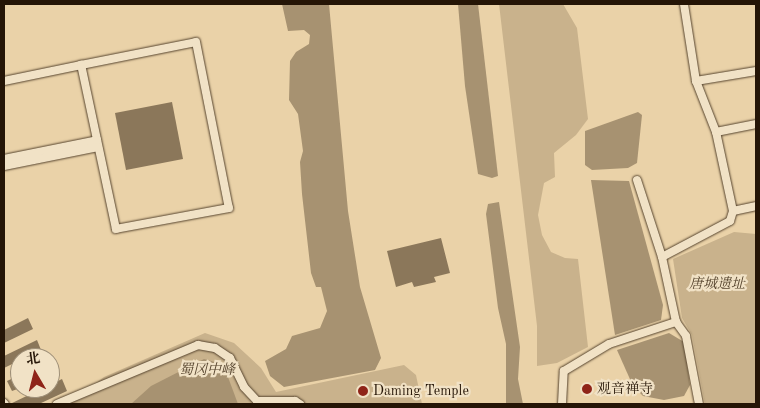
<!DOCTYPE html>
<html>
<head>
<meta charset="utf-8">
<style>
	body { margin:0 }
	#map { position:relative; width:760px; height:408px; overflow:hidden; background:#ead2a8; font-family:"Old Standard TT","Noto Serif SC",serif }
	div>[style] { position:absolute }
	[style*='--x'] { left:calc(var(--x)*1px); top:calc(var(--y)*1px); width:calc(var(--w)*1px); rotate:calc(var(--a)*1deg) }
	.green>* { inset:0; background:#c9b28c }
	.water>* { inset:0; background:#a79271 }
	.building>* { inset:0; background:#8b775a }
	.roads { filter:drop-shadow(0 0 1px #56442e) drop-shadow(0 0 1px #56442e) }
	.minor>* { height:8px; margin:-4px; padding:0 4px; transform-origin:4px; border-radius:4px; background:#f1e2c6 }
	.dots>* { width:14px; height:14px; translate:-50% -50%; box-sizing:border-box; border:2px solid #f1e2c6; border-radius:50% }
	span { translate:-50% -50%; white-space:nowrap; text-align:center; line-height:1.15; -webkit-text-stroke:4.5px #f1e2c6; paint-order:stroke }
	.park-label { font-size:14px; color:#56442e; font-style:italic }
	.poi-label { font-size:14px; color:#251506 }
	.left { translate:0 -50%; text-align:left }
	.frame { position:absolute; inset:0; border:5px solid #251506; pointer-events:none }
	.north { position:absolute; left:10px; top:348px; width:50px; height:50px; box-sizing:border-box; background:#f1e2c6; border:1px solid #9f9079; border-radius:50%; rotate:352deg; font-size:14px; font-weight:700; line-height:20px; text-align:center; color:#251506 }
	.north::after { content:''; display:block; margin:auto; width:18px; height:22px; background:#8f2418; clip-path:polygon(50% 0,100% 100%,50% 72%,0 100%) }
</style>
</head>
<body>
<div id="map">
	<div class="green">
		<div style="clip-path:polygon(499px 4px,563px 4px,577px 28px,588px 119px,576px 135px,554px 153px,555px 177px,544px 183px,538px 215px,542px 235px,551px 252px,565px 258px,578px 259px,588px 347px,557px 363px,537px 366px,537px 326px)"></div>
		<div style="clip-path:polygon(734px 232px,756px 234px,756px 404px,705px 404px,692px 335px,682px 318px,673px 259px)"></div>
		<div style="clip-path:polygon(205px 333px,234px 343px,261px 368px,276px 392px,404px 365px,416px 375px,422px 404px,68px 404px,104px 377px)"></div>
	</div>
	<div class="water">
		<div style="clip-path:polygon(282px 4px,329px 4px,348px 211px,360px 287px,381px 358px,375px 370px,284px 387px,270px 376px,265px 361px,286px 349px,292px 336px,320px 328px,327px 311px,321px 287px,316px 287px,311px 273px,302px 194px,300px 162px,303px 151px,298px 114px,289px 100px,290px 61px,296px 52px,309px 44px,310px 35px,304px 30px,288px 31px)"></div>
		<div style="clip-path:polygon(458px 4px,478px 4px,498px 176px,492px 178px,478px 174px,465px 86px)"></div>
		<div style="clip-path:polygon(638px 112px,642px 115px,637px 163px,628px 168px,592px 170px,585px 165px,585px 131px)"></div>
		<div style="clip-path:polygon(591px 180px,629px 181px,663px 305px,661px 320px,615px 335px)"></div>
		<div style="clip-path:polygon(499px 202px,520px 347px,518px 379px,523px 404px,506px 404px,506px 344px,498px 308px,486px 214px,488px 204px)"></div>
		<div style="clip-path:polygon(669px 333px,684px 342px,690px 385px,684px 396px,664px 400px,643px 396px,633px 386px,617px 350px)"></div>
		<div style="clip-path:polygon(204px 359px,218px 363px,225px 369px,238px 404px,131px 404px,151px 386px)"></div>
	</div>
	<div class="building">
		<div style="clip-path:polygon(172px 102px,183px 159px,126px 170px,115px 113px)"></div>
		<div style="clip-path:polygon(441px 238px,450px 273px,434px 277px,436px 282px,414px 287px,412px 282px,396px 287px,387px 251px)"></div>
		<div style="clip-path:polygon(28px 318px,33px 329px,4px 343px,4px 330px)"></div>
		<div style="clip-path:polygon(37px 340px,41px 350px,4px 368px,4px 356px)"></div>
		<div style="clip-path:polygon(20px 375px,20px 388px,12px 391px,7px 381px)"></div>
		<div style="clip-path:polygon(62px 379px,67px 391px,39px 404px,10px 404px)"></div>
	</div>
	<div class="roads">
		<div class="minor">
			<div style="--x:4;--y:81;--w:79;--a:-11.7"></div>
			<div style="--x:81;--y:65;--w:117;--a:-11.3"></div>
			<div style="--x:196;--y:42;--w:169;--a:78.8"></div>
			<div style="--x:229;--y:208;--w:115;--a:169.5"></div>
			<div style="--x:116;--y:229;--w:168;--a:-102"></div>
			<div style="--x:696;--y:81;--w:61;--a:-9.5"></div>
			<div style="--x:716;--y:132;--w:41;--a:-11.3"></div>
			<div style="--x:4;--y:159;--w:95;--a:-11.5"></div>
			<div style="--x:4;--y:166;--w:96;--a:-11.4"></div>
			<div style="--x:637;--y:180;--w:81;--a:72"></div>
			<div style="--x:662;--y:257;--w:66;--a:77.8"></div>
			<div style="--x:676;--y:322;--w:17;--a:54"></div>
			<div style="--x:686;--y:336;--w:69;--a:79.2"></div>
			<div style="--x:733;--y:211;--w:24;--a:-12"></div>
			<div style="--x:662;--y:257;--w:77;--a:-27.9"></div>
			<div style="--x:730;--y:221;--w:10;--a:-73"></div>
			<div style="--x:733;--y:211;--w:81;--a:-102.1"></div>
			<div style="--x:716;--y:132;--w:55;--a:-111.4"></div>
			<div style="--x:696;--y:81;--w:78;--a:-98.9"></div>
			<div style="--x:4;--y:403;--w:1;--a:45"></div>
			<div style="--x:57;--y:404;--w:153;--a:-22.7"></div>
			<div style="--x:198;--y:345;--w:17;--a:10"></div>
			<div style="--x:215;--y:348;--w:18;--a:34"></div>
			<div style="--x:230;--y:358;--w:32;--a:64"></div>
			<div style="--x:244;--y:387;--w:19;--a:47"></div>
			<div style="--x:257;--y:401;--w:38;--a:0"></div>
			<div style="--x:295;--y:401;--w:6;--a:31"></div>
			<div style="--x:562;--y:404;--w:33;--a:-87"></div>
			<div style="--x:564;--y:371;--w:52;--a:-31"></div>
			<div style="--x:609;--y:344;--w:71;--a:-18.2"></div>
		</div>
	</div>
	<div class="dots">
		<div style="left:587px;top:389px;background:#8f2418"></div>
		<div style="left:363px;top:391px;background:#8f2418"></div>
	</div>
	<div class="park-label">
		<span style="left:717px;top:284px">唐城遗址</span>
		<span style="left:207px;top:370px">蜀冈中峰</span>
	</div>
	<div class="poi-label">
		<span class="left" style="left:597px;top:389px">观音禅寺</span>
		<span class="left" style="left:373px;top:391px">Daming Temple</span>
	</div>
	<div class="frame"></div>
	<div class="north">北</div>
</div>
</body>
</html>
